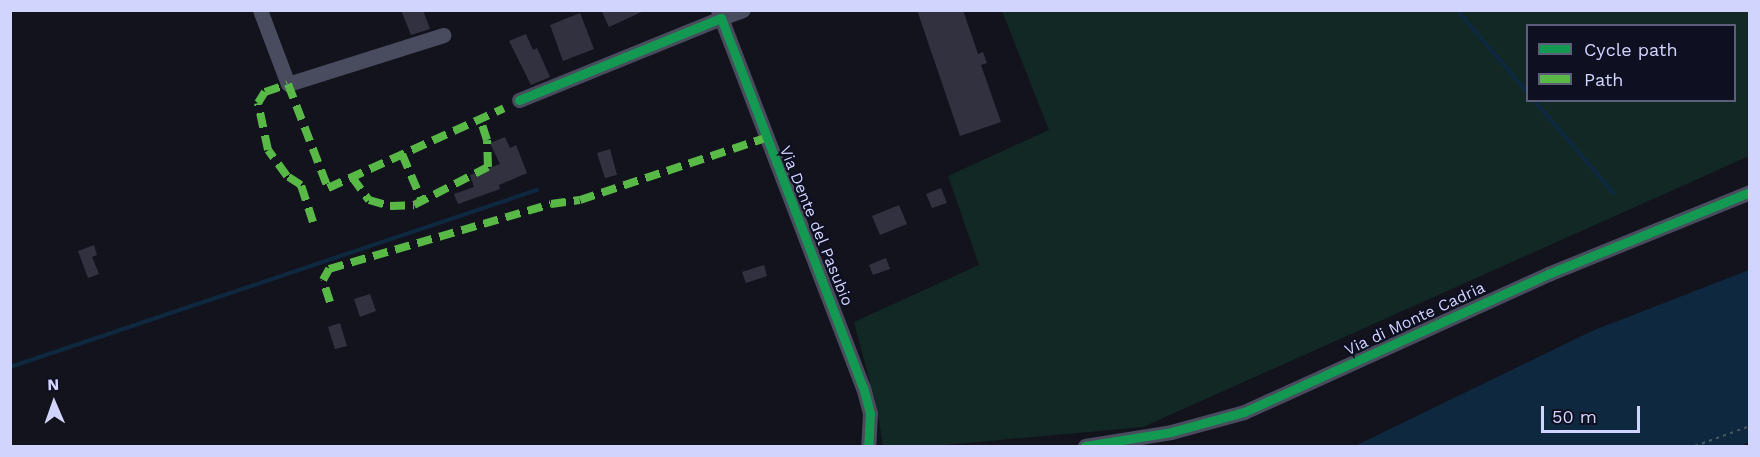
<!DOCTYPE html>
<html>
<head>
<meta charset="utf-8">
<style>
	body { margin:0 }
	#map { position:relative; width:1760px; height:457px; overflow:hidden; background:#13131e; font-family:"Work Sans",sans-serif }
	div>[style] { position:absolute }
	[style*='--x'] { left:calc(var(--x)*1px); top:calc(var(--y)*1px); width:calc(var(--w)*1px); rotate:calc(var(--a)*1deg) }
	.green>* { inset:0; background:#122824 }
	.water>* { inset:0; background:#0e293f }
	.stream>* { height:4px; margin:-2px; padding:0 2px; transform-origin:2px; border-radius:2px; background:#0e293f }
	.building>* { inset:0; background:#313140 }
	.path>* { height:2px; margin-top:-1px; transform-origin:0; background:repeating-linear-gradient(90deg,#495960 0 3px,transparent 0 7.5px) }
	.minor>* { height:15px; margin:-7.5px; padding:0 7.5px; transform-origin:7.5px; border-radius:7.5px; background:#494c5e }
	.quiet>* { height:8px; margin-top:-4px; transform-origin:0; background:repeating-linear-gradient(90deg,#58b947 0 15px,transparent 0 23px) }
	.cycleway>* { height:9px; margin:-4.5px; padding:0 4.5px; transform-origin:4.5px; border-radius:4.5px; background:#139951 }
	span { translate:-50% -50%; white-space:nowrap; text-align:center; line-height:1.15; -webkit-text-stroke:4.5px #0f0f22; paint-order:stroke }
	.street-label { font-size:16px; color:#d1d5fd }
	.frame { position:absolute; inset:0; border:12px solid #d1d5fd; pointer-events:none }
	.legend { position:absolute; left:1526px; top:24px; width:210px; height:78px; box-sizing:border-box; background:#0f0f22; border:2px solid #5d5e7a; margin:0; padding:8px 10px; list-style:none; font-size:18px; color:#d1d5fd }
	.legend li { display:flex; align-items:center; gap:12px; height:30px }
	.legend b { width:30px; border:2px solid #5d5e7a }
	.north { position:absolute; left:24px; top:373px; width:60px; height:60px; -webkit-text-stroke:4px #0f0f22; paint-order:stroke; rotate:358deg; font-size:16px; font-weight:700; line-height:24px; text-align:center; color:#d1d5fd }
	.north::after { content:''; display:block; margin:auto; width:21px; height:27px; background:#d1d5fd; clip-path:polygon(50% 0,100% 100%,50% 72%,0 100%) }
	.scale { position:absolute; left:1541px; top:406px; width:99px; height:27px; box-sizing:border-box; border:3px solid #d1d5fd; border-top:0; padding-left:8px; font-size:18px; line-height:21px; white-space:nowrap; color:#d1d5fd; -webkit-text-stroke:4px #0f0f22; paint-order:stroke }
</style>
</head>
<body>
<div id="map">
	<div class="green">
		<div style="clip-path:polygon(evenodd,1002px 11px,1749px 11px,1749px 156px,1143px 427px,934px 446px,883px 446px,877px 408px,854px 322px,979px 265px,948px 176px,1049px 130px,1002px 11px,1528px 26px,1734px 26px,1734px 100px,1528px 100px,1528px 26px)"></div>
	</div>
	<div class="water">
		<div style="clip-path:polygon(1749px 270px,1749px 442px,1741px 446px,1355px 446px,1592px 331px)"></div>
	</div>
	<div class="stream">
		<div style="--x:1457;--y:10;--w:109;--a:49.5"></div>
		<div style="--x:1534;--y:100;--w:123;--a:49.6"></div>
		<div style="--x:10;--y:367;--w:556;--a:-18.57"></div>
	</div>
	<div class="building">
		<div style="clip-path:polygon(401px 10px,423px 10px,430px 29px,411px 35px)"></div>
		<div style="clip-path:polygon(601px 10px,646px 10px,609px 27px)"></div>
		<div style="clip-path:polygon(917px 10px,963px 10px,978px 54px,983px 52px,987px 63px,981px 65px,1001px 122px,960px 136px)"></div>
		<div style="clip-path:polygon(580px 13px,594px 49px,563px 61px,550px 25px)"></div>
		<div style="clip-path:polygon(526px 34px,533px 50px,537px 48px,550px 77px,531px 85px,509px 41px)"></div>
		<div style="clip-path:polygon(505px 137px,510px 148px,516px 145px,527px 173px,499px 185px,500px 189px,458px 204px,454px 194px,474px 187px,470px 175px,500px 164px,490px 143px)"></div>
		<div style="clip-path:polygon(610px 149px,617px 175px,605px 178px,597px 153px)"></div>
		<div style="clip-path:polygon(941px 188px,947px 203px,932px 208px,926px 194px)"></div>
		<div style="clip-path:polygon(899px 205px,907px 224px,880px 235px,872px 216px)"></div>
		<div style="clip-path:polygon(94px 245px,97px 255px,92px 257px,99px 274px,88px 278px,78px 251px)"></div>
		<div style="clip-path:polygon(886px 258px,890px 269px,873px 275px,869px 265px)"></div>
		<div style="clip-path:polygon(764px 265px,767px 276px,746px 283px,742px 272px)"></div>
		<div style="clip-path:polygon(370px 294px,376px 311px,360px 317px,354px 299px)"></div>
		<div style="clip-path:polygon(340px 323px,347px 346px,335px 349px,328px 327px)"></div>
	</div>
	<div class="path">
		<div style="--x:1695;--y:446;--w:59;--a:-20"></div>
	</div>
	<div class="minor">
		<div style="--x:260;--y:10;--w:79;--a:69.3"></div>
		<div style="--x:288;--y:84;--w:163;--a:-17.5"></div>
		<div style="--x:718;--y:10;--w:9;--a:69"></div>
		<div style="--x:721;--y:18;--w:23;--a:-20"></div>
		<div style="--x:519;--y:100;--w:218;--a:-22.1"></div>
		<div style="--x:721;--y:18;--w:395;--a:69"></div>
		<div style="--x:863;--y:387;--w:27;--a:75"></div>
		<div style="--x:870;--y:413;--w:33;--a:93"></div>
		<div style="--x:1085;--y:446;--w:87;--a:-9.2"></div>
		<div style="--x:1171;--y:432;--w:76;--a:-15.3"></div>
		<div style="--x:1244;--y:412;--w:334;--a:-24.4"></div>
		<div style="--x:1548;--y:274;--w:218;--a:-22.1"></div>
	</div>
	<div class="quiet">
		<div style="--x:402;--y:154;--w:51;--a:66.9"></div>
		<div style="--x:352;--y:177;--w:29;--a:54"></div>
		<div style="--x:369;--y:200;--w:22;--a:16"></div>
		<div style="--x:390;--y:206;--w:24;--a:-2"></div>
		<div style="--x:414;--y:205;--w:83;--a:-27.2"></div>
		<div style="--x:488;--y:167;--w:27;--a:-92"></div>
		<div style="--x:487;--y:140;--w:23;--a:-108"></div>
		<div style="--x:313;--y:222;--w:39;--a:-108"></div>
		<div style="--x:301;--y:185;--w:17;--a:-147"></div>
		<div style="--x:287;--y:176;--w:32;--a:-126"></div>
		<div style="--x:268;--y:150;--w:48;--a:-102"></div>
		<div style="--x:258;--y:103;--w:13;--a:-58"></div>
		<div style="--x:265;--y:92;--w:24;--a:-19"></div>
		<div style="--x:288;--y:84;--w:111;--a:69"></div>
		<div style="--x:328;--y:188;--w:193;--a:-24.4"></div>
		<div style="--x:330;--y:302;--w:23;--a:-108"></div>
		<div style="--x:323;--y:280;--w:13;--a:-61"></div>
		<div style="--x:329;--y:269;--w:231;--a:-16.3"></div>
		<div style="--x:551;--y:204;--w:29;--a:-8"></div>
		<div style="--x:580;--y:200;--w:195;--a:-18.5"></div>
	</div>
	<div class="cycleway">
		<div style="--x:519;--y:100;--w:218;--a:-22.1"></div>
		<div style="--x:721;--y:18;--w:395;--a:69"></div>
		<div style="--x:863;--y:387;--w:27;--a:75"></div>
		<div style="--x:870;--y:413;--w:33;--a:93"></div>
		<div style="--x:1085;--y:446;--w:87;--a:-9.2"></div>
		<div style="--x:1171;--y:432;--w:76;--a:-15.3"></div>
		<div style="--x:1244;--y:412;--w:334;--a:-24.4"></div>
		<div style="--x:1548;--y:274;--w:218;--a:-22.1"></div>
	</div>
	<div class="street-label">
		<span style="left:816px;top:226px;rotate:68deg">Via Dente del Pasubio</span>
		<span style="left:1415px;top:319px;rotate:-25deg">Via di Monte Cadria</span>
	</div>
	<div class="frame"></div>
	<ul class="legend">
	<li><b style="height:8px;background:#139951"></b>Cycle path</li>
	<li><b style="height:8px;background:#58b947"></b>Path</li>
	</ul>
	<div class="north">N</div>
	<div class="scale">50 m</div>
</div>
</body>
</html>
